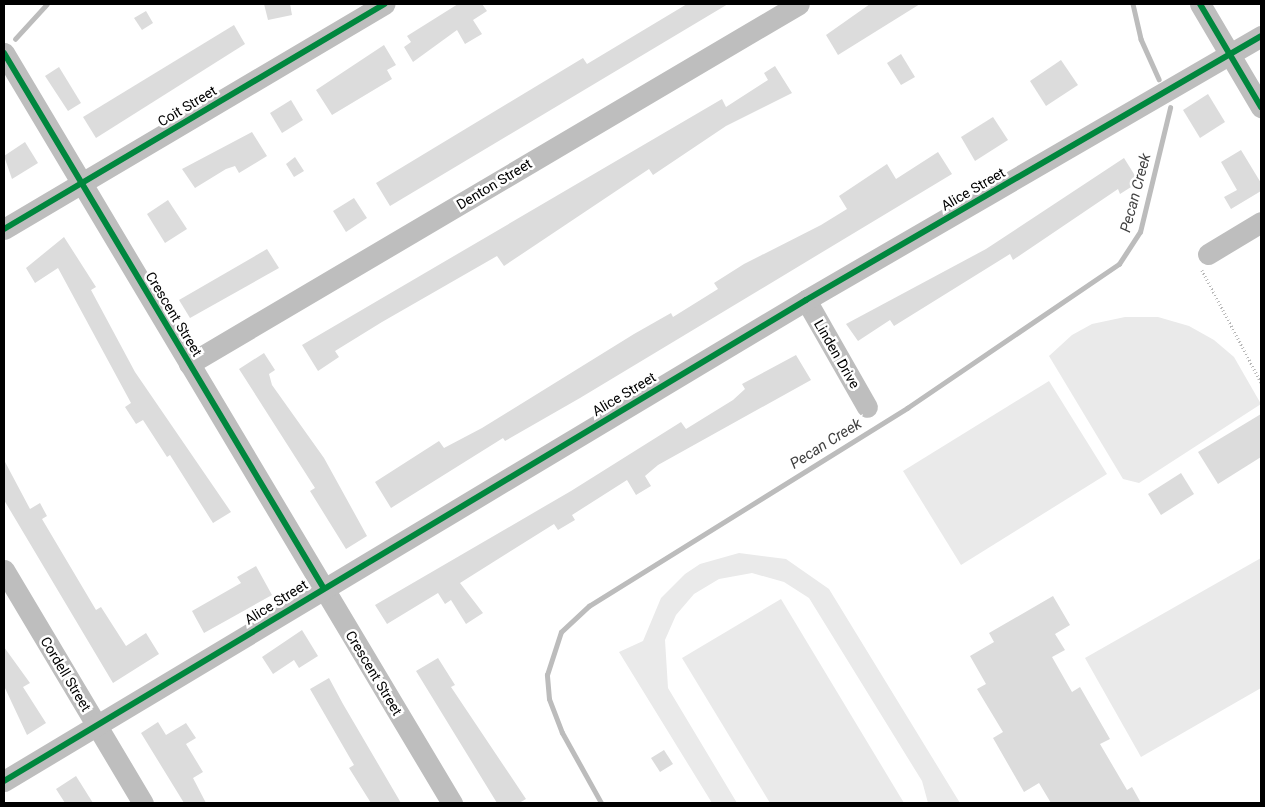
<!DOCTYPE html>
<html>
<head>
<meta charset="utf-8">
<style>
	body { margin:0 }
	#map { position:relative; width:1265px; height:807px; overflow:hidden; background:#fff; font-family:Roboto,sans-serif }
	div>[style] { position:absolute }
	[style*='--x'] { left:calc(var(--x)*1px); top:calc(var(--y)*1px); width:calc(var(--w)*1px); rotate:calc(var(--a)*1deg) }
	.green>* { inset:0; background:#eaeaea }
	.stream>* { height:4.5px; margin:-2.25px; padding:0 2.25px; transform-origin:2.25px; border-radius:2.25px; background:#bcbcbc }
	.building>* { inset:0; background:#dcdcdc }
	.path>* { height:2.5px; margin-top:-1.25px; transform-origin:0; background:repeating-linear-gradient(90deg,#b8b8b8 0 1px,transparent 0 3.5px) }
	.minor>* { height:21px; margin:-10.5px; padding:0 10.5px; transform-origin:10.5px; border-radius:10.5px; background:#bebebe }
	.cycleway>* { height:6px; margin:-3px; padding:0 3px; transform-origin:3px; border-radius:3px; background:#00873e }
	span { translate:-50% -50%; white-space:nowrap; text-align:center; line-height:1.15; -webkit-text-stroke:5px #fff; paint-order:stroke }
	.street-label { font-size:14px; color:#000 }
	.water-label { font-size:15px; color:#404040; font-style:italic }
	.frame { position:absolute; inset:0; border:5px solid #000; pointer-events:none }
</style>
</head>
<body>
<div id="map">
	<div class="green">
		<div style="clip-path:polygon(1125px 317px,1158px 317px,1189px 326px,1214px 340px,1234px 357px,1261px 404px,1139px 483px,1123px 479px,1049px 356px,1072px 335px,1092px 324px)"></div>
		<div style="clip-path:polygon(1049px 381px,1107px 474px,961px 565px,903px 471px)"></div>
		<div style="clip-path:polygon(739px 553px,786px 559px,829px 589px,960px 803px,928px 803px,922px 781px,809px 598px,784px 582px,752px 573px,719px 579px,694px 594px,676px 615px,665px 640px,668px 688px,737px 803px,712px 803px,619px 652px,643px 641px,661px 598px,685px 574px,700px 564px)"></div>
		<div style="clip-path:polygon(1261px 558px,1261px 688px,1141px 757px,1085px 658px)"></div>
		<div style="clip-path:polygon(781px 599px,904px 803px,770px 803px,682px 658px)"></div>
	</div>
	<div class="stream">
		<div style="--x:1133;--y:4;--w:36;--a:77"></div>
		<div style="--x:1141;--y:39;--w:44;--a:65.8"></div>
		<div style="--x:15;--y:39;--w:47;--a:-47.6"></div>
		<div style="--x:601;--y:803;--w:80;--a:-119.1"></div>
		<div style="--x:562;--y:733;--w:36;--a:-111"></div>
		<div style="--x:549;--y:699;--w:24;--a:-95"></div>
		<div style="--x:547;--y:675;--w:45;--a:-72"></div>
		<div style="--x:561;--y:632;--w:38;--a:-43"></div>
		<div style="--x:589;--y:606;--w:375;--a:-31.9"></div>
		<div style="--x:907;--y:408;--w:256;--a:-34.2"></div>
		<div style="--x:1119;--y:264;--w:38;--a:-57"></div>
		<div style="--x:1140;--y:232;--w:128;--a:-76.4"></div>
	</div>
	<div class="building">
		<div style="clip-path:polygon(264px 4px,290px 4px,292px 15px,268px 20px)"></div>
		<div style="clip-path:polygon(458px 4px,482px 4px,487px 11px,473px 20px,482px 34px,465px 44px,457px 30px,413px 62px,404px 47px,411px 42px,407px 36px)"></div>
		<div style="clip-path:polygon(687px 4px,728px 4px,390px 206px,376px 183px,583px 58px,587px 64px)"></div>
		<div style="clip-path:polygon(870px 4px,920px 4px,838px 55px,826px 35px)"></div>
		<div style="clip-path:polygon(146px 11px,153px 23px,142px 30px,134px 18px)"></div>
		<div style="clip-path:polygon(234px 25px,245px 44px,96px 138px,83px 117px)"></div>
		<div style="clip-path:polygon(384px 45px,396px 65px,387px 70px,392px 79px,332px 115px,316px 90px)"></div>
		<div style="clip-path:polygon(901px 54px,915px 77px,901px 85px,887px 63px)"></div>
		<div style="clip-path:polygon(1061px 60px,1078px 85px,1046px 106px,1030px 81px)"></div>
		<div style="clip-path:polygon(775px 66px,792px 93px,726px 126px,653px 175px,649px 169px,504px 266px,497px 256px,382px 322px,335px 351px,339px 357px,318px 371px,302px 345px,722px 99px,726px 107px,768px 80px,764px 73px)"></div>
		<div style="clip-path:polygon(59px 67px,81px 103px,68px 111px,45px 76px)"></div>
		<div style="clip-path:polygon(1208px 94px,1225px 122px,1200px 138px,1183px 110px)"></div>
		<div style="clip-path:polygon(291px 100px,303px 120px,282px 133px,270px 113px)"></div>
		<div style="clip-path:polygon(993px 117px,1008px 140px,975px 161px,961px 137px)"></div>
		<div style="clip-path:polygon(252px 132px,267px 156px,239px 173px,235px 166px,226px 169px,195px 188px,182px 169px)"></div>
		<div style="clip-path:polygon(25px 142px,38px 163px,12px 179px,4px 156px)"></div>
		<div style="clip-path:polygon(1241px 150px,1261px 183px,1261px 191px,1231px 209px,1224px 197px,1237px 190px,1221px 162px)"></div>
		<div style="clip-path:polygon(938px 152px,952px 174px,580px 398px,505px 441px,503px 438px,391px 508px,375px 482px,439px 441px,444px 448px,482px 428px,634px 334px,671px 313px,673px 317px,718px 289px,714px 283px,744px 264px,821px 225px,847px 209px,839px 196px,887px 164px,896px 179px)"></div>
		<div style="clip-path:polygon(295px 157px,304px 171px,294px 177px,286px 164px)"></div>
		<div style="clip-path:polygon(1124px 158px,1139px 182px,1120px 194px,1118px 189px,1013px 260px,1010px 254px,894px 326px,890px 320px,858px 341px,846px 324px,986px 249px)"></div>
		<div style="clip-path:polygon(354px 198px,367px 218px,346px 232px,333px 211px)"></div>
		<div style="clip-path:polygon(168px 200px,187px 229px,165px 243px,147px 214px)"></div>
		<div style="clip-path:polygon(64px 237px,96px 287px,91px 290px,135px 372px,231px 512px,213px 523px,170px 455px,167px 457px,143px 420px,136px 424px,125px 407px,131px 403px,58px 268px,35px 283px,26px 268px)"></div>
		<div style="clip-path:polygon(267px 249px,279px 268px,190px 318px,179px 300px)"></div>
		<div style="clip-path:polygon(264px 353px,275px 370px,269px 374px,272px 385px,324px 458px,367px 536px,346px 549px,310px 491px,315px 488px,239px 369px)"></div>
		<div style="clip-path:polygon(796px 355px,811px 380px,658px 465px,645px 476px,651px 486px,636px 495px,627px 480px,572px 515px,575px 520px,558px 530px,554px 524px,460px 583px,483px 613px,466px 624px,451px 600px,445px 604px,438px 593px,387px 624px,375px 605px,571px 491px,681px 422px,686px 429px,733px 400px,745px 389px,742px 384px)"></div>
		<div style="clip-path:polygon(1261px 414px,1261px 457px,1218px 484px,1198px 452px)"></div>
		<div style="clip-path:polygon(4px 460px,30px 509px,40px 503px,47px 516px,42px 519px,96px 610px,101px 607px,126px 646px,146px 633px,159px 654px,113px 683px,4px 500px)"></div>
		<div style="clip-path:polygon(1181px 473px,1194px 494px,1161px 515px,1148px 494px)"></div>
		<div style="clip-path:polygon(256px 566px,272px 595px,204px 633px,192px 611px,241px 583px,237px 577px)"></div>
		<div style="clip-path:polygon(1053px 596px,1070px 625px,1055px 634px,1065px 650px,1052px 657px,1072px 692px,1080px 687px,1110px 739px,1100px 744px,1127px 790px,1132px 787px,1141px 803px,1051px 803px,1039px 783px,1024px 792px,993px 738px,1003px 732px,977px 689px,986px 684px,970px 656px,994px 642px,989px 633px)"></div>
		<div style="clip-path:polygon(302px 630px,318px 656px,299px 668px,294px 660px,273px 674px,262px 657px)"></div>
		<div style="clip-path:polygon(4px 647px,30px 683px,23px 687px,46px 723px,27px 735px,4px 686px)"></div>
		<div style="clip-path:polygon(438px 658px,455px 685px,451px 687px,526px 799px,519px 803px,497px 803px,416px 671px)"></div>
		<div style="clip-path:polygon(329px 678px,343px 704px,401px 803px,371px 803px,349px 768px,354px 765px,310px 689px)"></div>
		<div style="clip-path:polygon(158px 722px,166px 735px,186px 723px,196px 738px,186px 744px,203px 772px,193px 778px,206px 803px,184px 803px,141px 733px)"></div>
		<div style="clip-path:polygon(664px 750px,673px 764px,660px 772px,651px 758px)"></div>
		<div style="clip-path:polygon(76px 776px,93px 803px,65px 803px,56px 789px)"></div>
	</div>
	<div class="path">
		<div style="--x:1202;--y:270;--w:127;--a:62.2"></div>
	</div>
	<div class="minor">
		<div style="--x:1200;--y:4;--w:120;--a:59.4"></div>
		<div style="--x:4;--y:53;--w:874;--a:59.15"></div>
		<div style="--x:4;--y:229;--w:442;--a:-30.6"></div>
		<div style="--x:1208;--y:254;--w:62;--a:-31.1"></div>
		<div style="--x:806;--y:300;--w:123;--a:60.3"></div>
		<div style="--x:189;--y:364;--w:708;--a:-30.55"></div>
		<div style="--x:4;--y:570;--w:271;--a:59.2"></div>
		<div style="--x:4;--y:781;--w:935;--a:-30.95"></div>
		<div style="--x:806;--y:300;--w:526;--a:-30.12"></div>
	</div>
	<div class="cycleway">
		<div style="--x:1200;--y:4;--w:120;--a:59.4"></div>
		<div style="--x:4;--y:53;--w:622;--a:59.15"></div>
		<div style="--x:4;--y:229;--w:442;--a:-30.6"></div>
		<div style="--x:4;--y:781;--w:935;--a:-30.95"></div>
		<div style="--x:806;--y:300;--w:526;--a:-30.12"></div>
	</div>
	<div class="street-label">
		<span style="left:187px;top:106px;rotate:-31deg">Coit Street</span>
		<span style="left:494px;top:184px;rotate:-31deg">Denton Street</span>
		<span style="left:973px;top:189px;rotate:-30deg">Alice Street</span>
		<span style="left:174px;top:314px;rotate:59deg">Crescent Street</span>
		<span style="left:837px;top:354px;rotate:60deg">Linden Drive</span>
		<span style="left:624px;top:394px;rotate:-31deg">Alice Street</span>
		<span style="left:276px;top:602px;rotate:-32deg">Alice Street</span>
		<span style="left:374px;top:673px;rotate:59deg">Crescent Street</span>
		<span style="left:66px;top:674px;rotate:59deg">Cordell Street</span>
	</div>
	<div class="water-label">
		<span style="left:1136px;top:193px;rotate:-75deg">Pecan Creek</span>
		<span style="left:826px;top:444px;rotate:-32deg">Pecan Creek</span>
	</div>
	<div class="frame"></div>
</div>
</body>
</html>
